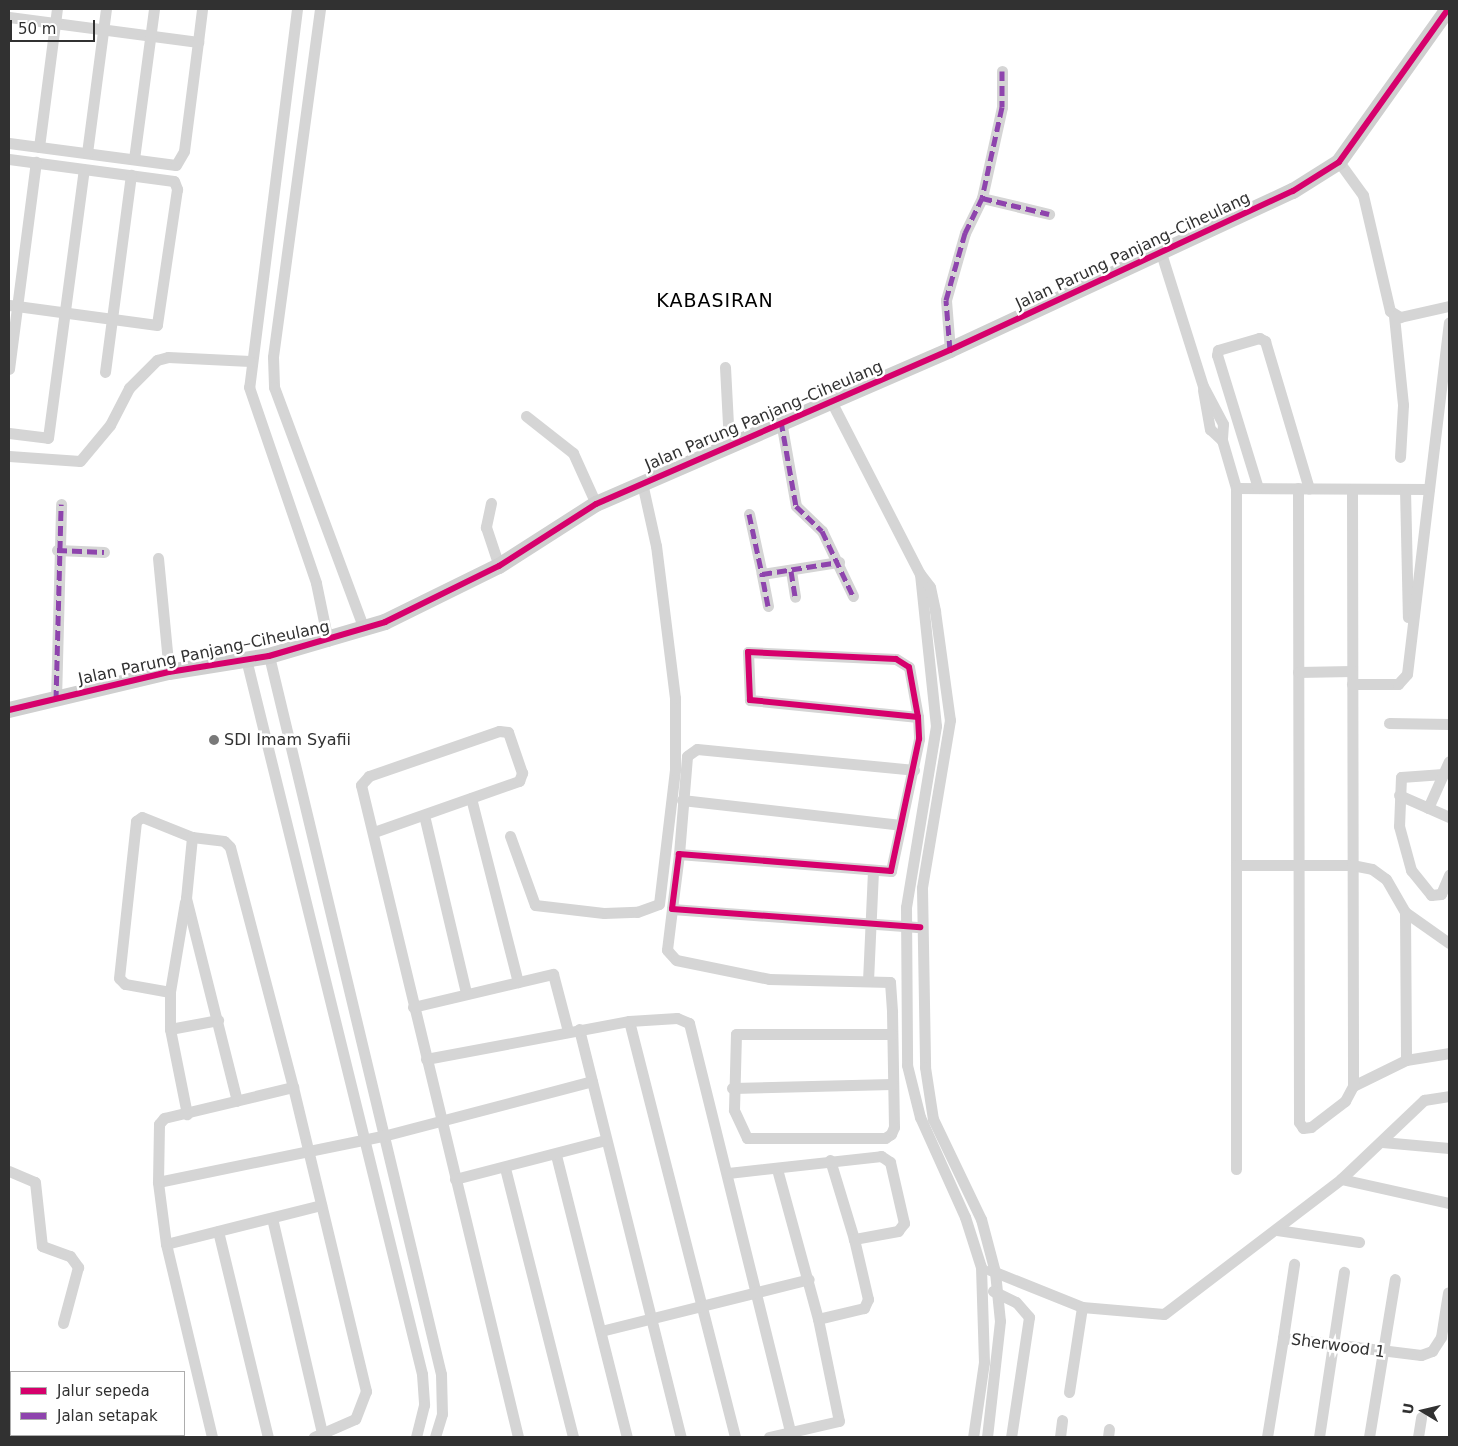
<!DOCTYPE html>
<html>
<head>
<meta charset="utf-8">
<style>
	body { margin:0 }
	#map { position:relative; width:1458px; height:1446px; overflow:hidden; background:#fff; font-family:"DejaVu Sans",sans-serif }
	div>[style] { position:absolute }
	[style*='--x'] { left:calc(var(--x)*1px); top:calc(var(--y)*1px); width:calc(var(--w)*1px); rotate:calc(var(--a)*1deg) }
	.street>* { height:11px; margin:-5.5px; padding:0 5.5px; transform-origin:5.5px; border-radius:5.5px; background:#d5d5d5 }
	.secondary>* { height:16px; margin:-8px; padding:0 8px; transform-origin:8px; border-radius:8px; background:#cfcfcf }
	.quiet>* { height:5px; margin-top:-2.5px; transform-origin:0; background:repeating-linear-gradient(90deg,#8e44ad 0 10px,transparent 0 15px) }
	.cycleway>* { height:6px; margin:-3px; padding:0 3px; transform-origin:3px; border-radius:3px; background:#d6006c }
	.dots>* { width:14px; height:14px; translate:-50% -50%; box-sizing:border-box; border:2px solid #fff; border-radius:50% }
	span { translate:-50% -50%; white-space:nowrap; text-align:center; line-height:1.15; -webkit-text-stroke:5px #fff; paint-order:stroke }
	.street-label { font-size:16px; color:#313131 }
	.poi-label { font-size:16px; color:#313131 }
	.left { translate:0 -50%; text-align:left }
	.quarter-label { font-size:19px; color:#000; letter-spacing:1px }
	.frame { position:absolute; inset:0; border:10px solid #313131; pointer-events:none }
	.legend { position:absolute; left:10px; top:1371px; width:175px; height:65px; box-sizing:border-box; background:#fff; border:1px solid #adadad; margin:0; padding:6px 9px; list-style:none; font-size:15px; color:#313131 }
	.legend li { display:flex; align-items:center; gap:10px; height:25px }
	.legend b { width:25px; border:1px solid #adadad }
	.north { position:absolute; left:1398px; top:1386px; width:50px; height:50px; -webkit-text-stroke:4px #fff; paint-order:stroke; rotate:279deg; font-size:14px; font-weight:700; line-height:20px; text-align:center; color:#313131 }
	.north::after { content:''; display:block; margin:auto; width:18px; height:22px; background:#313131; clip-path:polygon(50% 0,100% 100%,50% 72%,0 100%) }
	.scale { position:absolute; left:10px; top:20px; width:85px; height:22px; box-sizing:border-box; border:2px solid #313131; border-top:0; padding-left:6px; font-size:15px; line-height:18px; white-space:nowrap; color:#313131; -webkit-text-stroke:4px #fff; paint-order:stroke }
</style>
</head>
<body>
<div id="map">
	<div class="street">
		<div style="--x:297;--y:9;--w:381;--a:97.2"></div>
		<div style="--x:249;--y:387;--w:207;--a:71.1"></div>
		<div style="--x:316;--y:583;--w:59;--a:78.3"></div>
		<div style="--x:320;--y:9;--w:351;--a:97.7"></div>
		<div style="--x:273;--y:357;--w:30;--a:88"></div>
		<div style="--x:274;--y:387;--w:258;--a:69.6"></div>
		<div style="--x:9;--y:17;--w:191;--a:7.5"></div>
		<div style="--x:198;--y:42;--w:33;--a:-83"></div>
		<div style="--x:1002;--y:71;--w:36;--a:90"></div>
		<div style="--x:1002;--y:107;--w:93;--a:102.4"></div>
		<div style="--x:982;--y:198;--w:69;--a:13.4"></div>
		<div style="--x:9;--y:143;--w:168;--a:7.5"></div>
		<div style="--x:176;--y:165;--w:16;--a:-60"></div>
		<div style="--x:184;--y:151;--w:110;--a:-82.7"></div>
		<div style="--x:39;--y:147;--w:139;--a:-82.6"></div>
		<div style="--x:87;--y:153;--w:145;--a:-82.5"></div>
		<div style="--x:9;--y:159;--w:166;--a:7.6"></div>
		<div style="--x:174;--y:181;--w:9;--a:69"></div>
		<div style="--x:177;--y:189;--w:137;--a:98.4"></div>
		<div style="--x:157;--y:325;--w:149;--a:-172.3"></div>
		<div style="--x:134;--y:159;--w:151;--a:-82.4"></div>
		<div style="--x:1339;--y:162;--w:41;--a:54"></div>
		<div style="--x:1363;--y:195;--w:119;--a:76.9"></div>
		<div style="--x:1390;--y:311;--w:12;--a:31"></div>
		<div style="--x:1400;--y:317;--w:50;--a:-12.7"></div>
		<div style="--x:1161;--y:253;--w:139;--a:72.5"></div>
		<div style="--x:1203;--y:386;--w:43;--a:62.2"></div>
		<div style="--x:1223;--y:424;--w:16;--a:94"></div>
		<div style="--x:1222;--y:440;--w:50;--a:73.7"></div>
		<div style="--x:1236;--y:488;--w:681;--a:90"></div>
		<div style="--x:1394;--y:316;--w:89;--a:84.2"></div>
		<div style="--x:1403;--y:405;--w:52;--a:93.3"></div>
		<div style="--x:950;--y:350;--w:50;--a:-94.6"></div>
		<div style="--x:946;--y:300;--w:70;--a:-74.2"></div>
		<div style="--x:965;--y:233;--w:39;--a:-64"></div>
		<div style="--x:725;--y:367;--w:77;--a:87"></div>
		<div style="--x:9;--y:369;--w:209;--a:-82.6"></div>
		<div style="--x:105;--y:372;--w:199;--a:-82.5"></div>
		<div style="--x:1203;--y:390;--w:40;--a:80"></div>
		<div style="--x:1210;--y:429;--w:16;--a:43"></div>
		<div style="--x:832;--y:403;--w:192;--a:62.8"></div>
		<div style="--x:920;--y:574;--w:153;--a:84"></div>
		<div style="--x:936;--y:726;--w:183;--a:99.4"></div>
		<div style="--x:906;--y:907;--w:158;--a:89.6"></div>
		<div style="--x:907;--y:1065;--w:54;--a:76"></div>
		<div style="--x:920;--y:1117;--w:110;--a:65.8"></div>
		<div style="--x:965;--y:1217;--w:52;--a:72.3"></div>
		<div style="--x:981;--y:1267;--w:95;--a:88.2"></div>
		<div style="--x:984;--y:1362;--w:76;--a:98.3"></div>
		<div style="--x:526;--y:416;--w:60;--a:38.2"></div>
		<div style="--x:573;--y:453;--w:56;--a:65.7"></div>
		<div style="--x:781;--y:421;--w:86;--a:80"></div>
		<div style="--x:796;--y:506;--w:36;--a:44"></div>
		<div style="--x:822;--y:531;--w:72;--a:64.5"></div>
		<div style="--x:9;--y:433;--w:39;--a:7"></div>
		<div style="--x:48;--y:438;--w:271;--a:-82.4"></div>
		<div style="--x:9;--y:456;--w:71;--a:4"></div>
		<div style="--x:80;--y:461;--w:47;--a:-50.2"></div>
		<div style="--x:110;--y:425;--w:42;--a:-62.8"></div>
		<div style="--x:129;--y:388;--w:40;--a:-45"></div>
		<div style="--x:157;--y:360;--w:11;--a:-15"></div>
		<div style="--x:168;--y:357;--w:82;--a:2.8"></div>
		<div style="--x:1236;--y:488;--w:193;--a:0.3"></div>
		<div style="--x:1258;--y:488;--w:139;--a:-107.1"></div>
		<div style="--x:1217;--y:355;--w:5;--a:-79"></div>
		<div style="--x:1218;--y:350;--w:43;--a:-16.3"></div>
		<div style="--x:1259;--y:338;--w:7;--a:27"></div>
		<div style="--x:1265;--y:341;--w:154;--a:73.4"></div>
		<div style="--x:1298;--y:488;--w:634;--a:89.91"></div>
		<div style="--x:1299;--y:1122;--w:7;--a:56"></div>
		<div style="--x:1303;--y:1128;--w:8;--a:-7"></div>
		<div style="--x:1311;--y:1127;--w:43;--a:-37.4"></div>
		<div style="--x:1345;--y:1101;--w:17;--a:-62"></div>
		<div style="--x:1353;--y:1086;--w:59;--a:-26.1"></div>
		<div style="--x:1406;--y:1060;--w:44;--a:-9.2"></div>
		<div style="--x:1352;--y:489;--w:597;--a:89.9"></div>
		<div style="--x:1405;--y:489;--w:128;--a:88.7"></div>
		<div style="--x:491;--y:503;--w:25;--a:102"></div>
		<div style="--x:486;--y:527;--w:41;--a:71.6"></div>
		<div style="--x:749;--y:514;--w:61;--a:77.8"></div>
		<div style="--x:57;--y:550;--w:47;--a:2.4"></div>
		<div style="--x:158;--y:558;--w:115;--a:84.5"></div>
		<div style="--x:791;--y:571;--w:26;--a:81"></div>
		<div style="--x:920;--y:574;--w:16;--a:52"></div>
		<div style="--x:930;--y:587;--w:25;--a:78"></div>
		<div style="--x:935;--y:611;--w:110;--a:82.2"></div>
		<div style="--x:950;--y:720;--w:170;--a:99.5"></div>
		<div style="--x:922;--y:888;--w:179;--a:89"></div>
		<div style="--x:925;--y:1067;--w:53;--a:81.3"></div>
		<div style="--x:933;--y:1119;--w:111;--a:64.4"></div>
		<div style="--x:981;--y:1219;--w:55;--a:75.2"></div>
		<div style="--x:995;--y:1272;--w:49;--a:84.2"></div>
		<div style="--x:1000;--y:1321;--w:117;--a:96.4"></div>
		<div style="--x:768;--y:606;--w:33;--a:-101"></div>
		<div style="--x:762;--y:574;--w:78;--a:-8.9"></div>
		<div style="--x:269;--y:656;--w:738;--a:76.53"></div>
		<div style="--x:441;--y:1374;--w:40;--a:88.6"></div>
		<div style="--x:442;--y:1414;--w:24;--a:107"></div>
		<div style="--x:246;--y:659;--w:736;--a:76.17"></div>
		<div style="--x:422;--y:1374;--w:31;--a:86"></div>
		<div style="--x:424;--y:1405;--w:33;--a:104"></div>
		<div style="--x:1298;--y:672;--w:54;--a:-1.1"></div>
		<div style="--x:1352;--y:684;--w:46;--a:0"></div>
		<div style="--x:1398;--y:684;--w:13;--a:-48"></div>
		<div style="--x:1407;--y:674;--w:354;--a:-83.2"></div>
		<div style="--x:56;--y:700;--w:196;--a:-88.5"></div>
		<div style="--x:918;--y:717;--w:169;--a:-174.2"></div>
		<div style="--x:750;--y:700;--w:48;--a:-92.4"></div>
		<div style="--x:748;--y:652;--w:148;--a:2.7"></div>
		<div style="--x:896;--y:659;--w:15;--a:32"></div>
		<div style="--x:909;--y:667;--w:51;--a:79.8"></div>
		<div style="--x:918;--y:717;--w:22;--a:87"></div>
		<div style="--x:919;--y:739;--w:135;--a:102"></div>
		<div style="--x:891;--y:871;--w:213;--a:-175.4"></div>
		<div style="--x:679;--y:854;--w:55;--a:97.3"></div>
		<div style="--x:672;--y:909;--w:249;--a:4.2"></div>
		<div style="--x:1389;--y:723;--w:60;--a:1"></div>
		<div style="--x:1443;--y:774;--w:42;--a:175.9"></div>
		<div style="--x:1401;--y:777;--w:49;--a:92.3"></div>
		<div style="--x:1399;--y:826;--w:46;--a:74.7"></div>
		<div style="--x:1411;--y:870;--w:32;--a:51"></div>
		<div style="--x:1431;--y:895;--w:10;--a:-6"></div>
		<div style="--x:1441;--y:894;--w:21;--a:-67"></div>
		<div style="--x:1399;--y:795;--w:55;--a:23.7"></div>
		<div style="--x:471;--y:798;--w:190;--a:75.7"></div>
		<div style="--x:682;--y:800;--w:220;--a:6.5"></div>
		<div style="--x:1428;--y:808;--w:51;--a:-65.9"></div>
		<div style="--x:424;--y:815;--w:182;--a:76.7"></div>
		<div style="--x:374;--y:832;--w:154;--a:-19.4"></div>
		<div style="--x:519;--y:781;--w:9;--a:-69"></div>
		<div style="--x:522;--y:773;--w:43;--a:-108.9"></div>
		<div style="--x:508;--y:732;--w:9;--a:-174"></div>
		<div style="--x:499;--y:731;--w:138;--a:160.9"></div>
		<div style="--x:369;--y:776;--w:12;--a:132"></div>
		<div style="--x:361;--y:785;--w:671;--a:76.46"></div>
		<div style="--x:510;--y:836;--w:73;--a:70.1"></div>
		<div style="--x:535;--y:905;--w:69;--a:6.6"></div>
		<div style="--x:604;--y:913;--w:33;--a:-2"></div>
		<div style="--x:637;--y:912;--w:23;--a:-20"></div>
		<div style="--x:659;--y:904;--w:135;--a:-83.2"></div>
		<div style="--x:675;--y:770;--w:72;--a:-90"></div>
		<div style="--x:675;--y:698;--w:153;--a:-97.1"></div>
		<div style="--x:656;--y:546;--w:65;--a:-102.5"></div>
		<div style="--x:192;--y:837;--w:61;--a:95.6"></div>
		<div style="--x:186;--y:898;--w:209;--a:75.9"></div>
		<div style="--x:679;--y:854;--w:98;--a:-85.3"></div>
		<div style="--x:687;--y:756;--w:12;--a:-35"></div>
		<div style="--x:697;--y:749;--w:218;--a:5.5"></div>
		<div style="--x:1236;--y:865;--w:116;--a:0"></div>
		<div style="--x:1352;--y:865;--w:20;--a:11"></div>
		<div style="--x:1372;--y:869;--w:17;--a:36"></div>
		<div style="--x:1386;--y:879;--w:38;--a:60"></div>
		<div style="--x:1405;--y:912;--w:54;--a:35.2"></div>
		<div style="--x:185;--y:902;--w:91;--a:99.5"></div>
		<div style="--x:170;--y:992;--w:37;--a:90"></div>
		<div style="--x:170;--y:1029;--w:87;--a:78.7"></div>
		<div style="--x:672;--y:909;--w:41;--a:97"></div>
		<div style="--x:667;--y:950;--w:13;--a:48"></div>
		<div style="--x:676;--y:960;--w:95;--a:11.5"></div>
		<div style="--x:769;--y:979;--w:121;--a:1.4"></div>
		<div style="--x:890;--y:982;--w:30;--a:86"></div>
		<div style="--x:892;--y:1012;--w:115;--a:89"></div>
		<div style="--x:894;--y:1127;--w:8;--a:113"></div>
		<div style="--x:891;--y:1134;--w:7;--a:146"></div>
		<div style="--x:885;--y:1138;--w:138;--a:180"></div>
		<div style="--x:747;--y:1138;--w:31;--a:-115"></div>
		<div style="--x:734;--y:1110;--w:76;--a:-88.5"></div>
		<div style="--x:736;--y:1034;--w:156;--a:0"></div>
		<div style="--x:1405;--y:912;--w:148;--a:89.6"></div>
		<div style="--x:868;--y:981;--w:109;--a:-87.4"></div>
		<div style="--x:170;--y:992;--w:46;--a:-169.9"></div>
		<div style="--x:125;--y:984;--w:8;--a:-135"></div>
		<div style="--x:119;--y:978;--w:158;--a:-83.8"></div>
		<div style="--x:136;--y:821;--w:7;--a:-34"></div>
		<div style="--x:142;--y:817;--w:54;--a:21.8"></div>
		<div style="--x:192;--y:837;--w:32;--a:7"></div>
		<div style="--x:224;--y:841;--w:8;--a:45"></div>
		<div style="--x:230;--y:847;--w:248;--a:75.3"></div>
		<div style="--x:293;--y:1087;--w:313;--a:76.5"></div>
		<div style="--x:366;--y:1391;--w:30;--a:111"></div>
		<div style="--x:355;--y:1419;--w:45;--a:156.3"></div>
		<div style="--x:413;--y:1007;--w:144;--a:-13.3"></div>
		<div style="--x:553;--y:974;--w:59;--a:75.3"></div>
		<div style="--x:629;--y:1021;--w:429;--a:75.7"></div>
		<div style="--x:170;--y:1029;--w:49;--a:-10.6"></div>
		<div style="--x:579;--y:1029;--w:421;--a:76"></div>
		<div style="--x:426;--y:1059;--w:207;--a:-10.6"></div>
		<div style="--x:629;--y:1021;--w:48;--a:-3.6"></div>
		<div style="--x:677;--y:1018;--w:13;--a:23"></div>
		<div style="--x:689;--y:1023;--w:423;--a:76.1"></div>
		<div style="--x:732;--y:1088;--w:160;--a:-1.4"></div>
		<div style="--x:1382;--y:1142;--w:67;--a:5.1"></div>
		<div style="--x:556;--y:1155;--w:291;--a:75.9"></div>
		<div style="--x:830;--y:1160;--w:83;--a:73.1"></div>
		<div style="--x:505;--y:1168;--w:277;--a:75.8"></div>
		<div style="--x:777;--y:1169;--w:156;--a:74.7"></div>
		<div style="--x:9;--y:1171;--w:28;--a:23"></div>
		<div style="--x:35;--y:1182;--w:64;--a:83.8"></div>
		<div style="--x:42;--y:1246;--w:30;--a:20"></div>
		<div style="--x:70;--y:1256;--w:14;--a:54"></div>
		<div style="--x:78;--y:1267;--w:58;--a:105"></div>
		<div style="--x:728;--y:1173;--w:154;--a:-6.3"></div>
		<div style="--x:881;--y:1156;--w:11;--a:34"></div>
		<div style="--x:890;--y:1162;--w:63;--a:77.1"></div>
		<div style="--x:904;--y:1223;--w:10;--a:127"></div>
		<div style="--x:898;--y:1231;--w:45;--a:169.7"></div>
		<div style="--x:854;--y:1239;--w:62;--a:76.9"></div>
		<div style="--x:868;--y:1299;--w:10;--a:114"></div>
		<div style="--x:864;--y:1308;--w:47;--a:166.6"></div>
		<div style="--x:818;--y:1319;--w:104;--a:78.4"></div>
		<div style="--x:839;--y:1421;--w:72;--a:167.1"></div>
		<div style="--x:455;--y:1179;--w:156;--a:-14.5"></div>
		<div style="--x:1341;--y:1179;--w:111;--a:12.5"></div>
		<div style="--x:158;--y:1182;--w:230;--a:-11.6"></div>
		<div style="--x:383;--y:1136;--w:216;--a:-14.7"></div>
		<div style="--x:272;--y:1218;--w:221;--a:76.9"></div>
		<div style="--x:1277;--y:1230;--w:83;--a:8.3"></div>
		<div style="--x:218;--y:1231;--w:212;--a:76.4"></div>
		<div style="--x:166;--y:1244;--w:160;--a:-14.1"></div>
		<div style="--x:990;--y:1270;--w:99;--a:21.9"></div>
		<div style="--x:1082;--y:1307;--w:82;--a:4.9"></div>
		<div style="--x:1164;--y:1314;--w:223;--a:-37.3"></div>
		<div style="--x:1341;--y:1179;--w:115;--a:-43.6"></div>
		<div style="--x:1424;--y:1100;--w:25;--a:-9"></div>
		<div style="--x:993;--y:1291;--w:25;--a:26"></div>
		<div style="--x:1016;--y:1302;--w:20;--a:49"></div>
		<div style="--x:1029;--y:1317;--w:121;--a:98.5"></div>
		<div style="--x:601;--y:1331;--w:214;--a:-14"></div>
		<div style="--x:1283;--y:1338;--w:75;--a:-81.5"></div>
		<div style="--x:9;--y:1378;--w:2;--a:27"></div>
		<div style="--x:1069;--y:1392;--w:86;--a:-81.3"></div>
		<div style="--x:9;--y:1432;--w:2;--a:0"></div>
		<div style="--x:29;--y:1435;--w:16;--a:7"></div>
		<div style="--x:75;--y:1437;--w:2;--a:-90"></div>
		<div style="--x:212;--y:1437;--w:198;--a:-103.4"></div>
		<div style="--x:166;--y:1244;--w:63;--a:-97.4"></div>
		<div style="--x:158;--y:1182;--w:58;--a:-89"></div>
		<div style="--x:159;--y:1124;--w:8;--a:-50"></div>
		<div style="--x:164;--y:1118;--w:133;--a:-13.5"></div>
		<div style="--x:1060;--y:1437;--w:17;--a:-83"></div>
		<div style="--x:1108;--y:1437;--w:8;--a:-83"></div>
		<div style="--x:1267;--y:1437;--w:100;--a:-80.8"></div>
		<div style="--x:1283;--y:1338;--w:139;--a:7"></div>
		<div style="--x:1421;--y:1355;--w:12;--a:-20"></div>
		<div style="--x:1432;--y:1351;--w:17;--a:-57"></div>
		<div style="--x:1441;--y:1337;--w:45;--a:-81"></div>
		<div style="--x:1319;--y:1437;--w:167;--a:-81.4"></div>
		<div style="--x:1369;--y:1437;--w:160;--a:-80.7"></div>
		<div style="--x:1418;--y:1437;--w:20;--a:-81"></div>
	</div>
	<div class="secondary">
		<div style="--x:9;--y:710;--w:164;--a:-13.4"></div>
		<div style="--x:169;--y:672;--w:101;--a:-9.1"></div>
		<div style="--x:269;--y:656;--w:121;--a:-16.3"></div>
		<div style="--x:385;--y:622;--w:127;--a:-26.2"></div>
		<div style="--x:499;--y:566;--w:115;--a:-32.6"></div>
		<div style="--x:596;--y:504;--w:386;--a:-23.5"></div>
		<div style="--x:950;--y:350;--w:378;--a:-24.9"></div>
		<div style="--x:1293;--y:191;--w:54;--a:-32.2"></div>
		<div style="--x:1339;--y:162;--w:188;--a:-54.5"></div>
	</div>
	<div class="quiet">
		<div style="--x:1002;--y:71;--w:36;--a:90"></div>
		<div style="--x:1002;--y:107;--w:93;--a:102.4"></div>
		<div style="--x:982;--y:198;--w:69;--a:13.4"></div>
		<div style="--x:950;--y:350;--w:50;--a:-94.6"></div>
		<div style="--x:946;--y:300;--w:70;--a:-74.2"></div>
		<div style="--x:965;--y:233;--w:39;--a:-64"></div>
		<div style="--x:781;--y:421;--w:86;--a:80"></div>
		<div style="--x:796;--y:506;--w:36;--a:44"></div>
		<div style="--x:822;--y:531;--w:72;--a:64.5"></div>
		<div style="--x:749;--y:514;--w:61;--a:77.8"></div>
		<div style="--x:57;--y:550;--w:47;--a:2.4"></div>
		<div style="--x:791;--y:571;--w:26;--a:81"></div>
		<div style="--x:768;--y:606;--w:33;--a:-101"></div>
		<div style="--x:762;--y:574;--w:78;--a:-8.9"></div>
		<div style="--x:56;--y:700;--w:196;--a:-88.5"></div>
	</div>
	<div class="cycleway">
		<div style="--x:9;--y:710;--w:164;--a:-13.4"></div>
		<div style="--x:169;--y:672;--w:101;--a:-9.1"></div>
		<div style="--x:269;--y:656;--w:121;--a:-16.3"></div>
		<div style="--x:385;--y:622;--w:127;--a:-26.2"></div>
		<div style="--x:499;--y:566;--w:115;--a:-32.6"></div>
		<div style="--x:596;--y:504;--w:386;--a:-23.5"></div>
		<div style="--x:950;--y:350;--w:378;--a:-24.9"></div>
		<div style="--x:1293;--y:191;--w:54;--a:-32.2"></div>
		<div style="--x:1339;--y:162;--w:188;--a:-54.5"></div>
		<div style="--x:918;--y:717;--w:169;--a:-174.2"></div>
		<div style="--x:750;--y:700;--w:48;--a:-92.4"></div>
		<div style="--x:748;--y:652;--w:148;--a:2.7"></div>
		<div style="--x:896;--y:659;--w:15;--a:32"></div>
		<div style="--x:909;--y:667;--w:51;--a:79.8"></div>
		<div style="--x:918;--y:717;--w:22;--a:87"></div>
		<div style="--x:919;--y:739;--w:135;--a:102"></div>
		<div style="--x:891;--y:871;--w:213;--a:-175.4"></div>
		<div style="--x:679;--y:854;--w:55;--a:97.3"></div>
		<div style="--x:672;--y:909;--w:249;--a:4.2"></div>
	</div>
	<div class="dots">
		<div style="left:214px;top:740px;background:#797979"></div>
	</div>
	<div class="street-label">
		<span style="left:1133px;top:251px;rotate:-25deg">Jalan Parung Panjang–Ciheulang</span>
		<span style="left:764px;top:416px;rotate:-23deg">Jalan Parung Panjang–Ciheulang</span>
		<span style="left:204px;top:653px;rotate:-12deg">Jalan Parung Panjang–Ciheulang</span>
		<span style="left:1338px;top:1346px;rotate:8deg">Sherwood 1</span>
	</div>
	<div class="poi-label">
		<span class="left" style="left:224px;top:740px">SDI Imam Syafii</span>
	</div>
	<div class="quarter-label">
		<span style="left:715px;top:301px">KABASIRAN</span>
	</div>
	<div class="frame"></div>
	<ul class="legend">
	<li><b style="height:6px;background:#d6006c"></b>Jalur sepeda</li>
	<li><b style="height:6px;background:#8e44ad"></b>Jalan setapak</li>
	</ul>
	<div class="north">U</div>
	<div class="scale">50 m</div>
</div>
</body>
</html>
